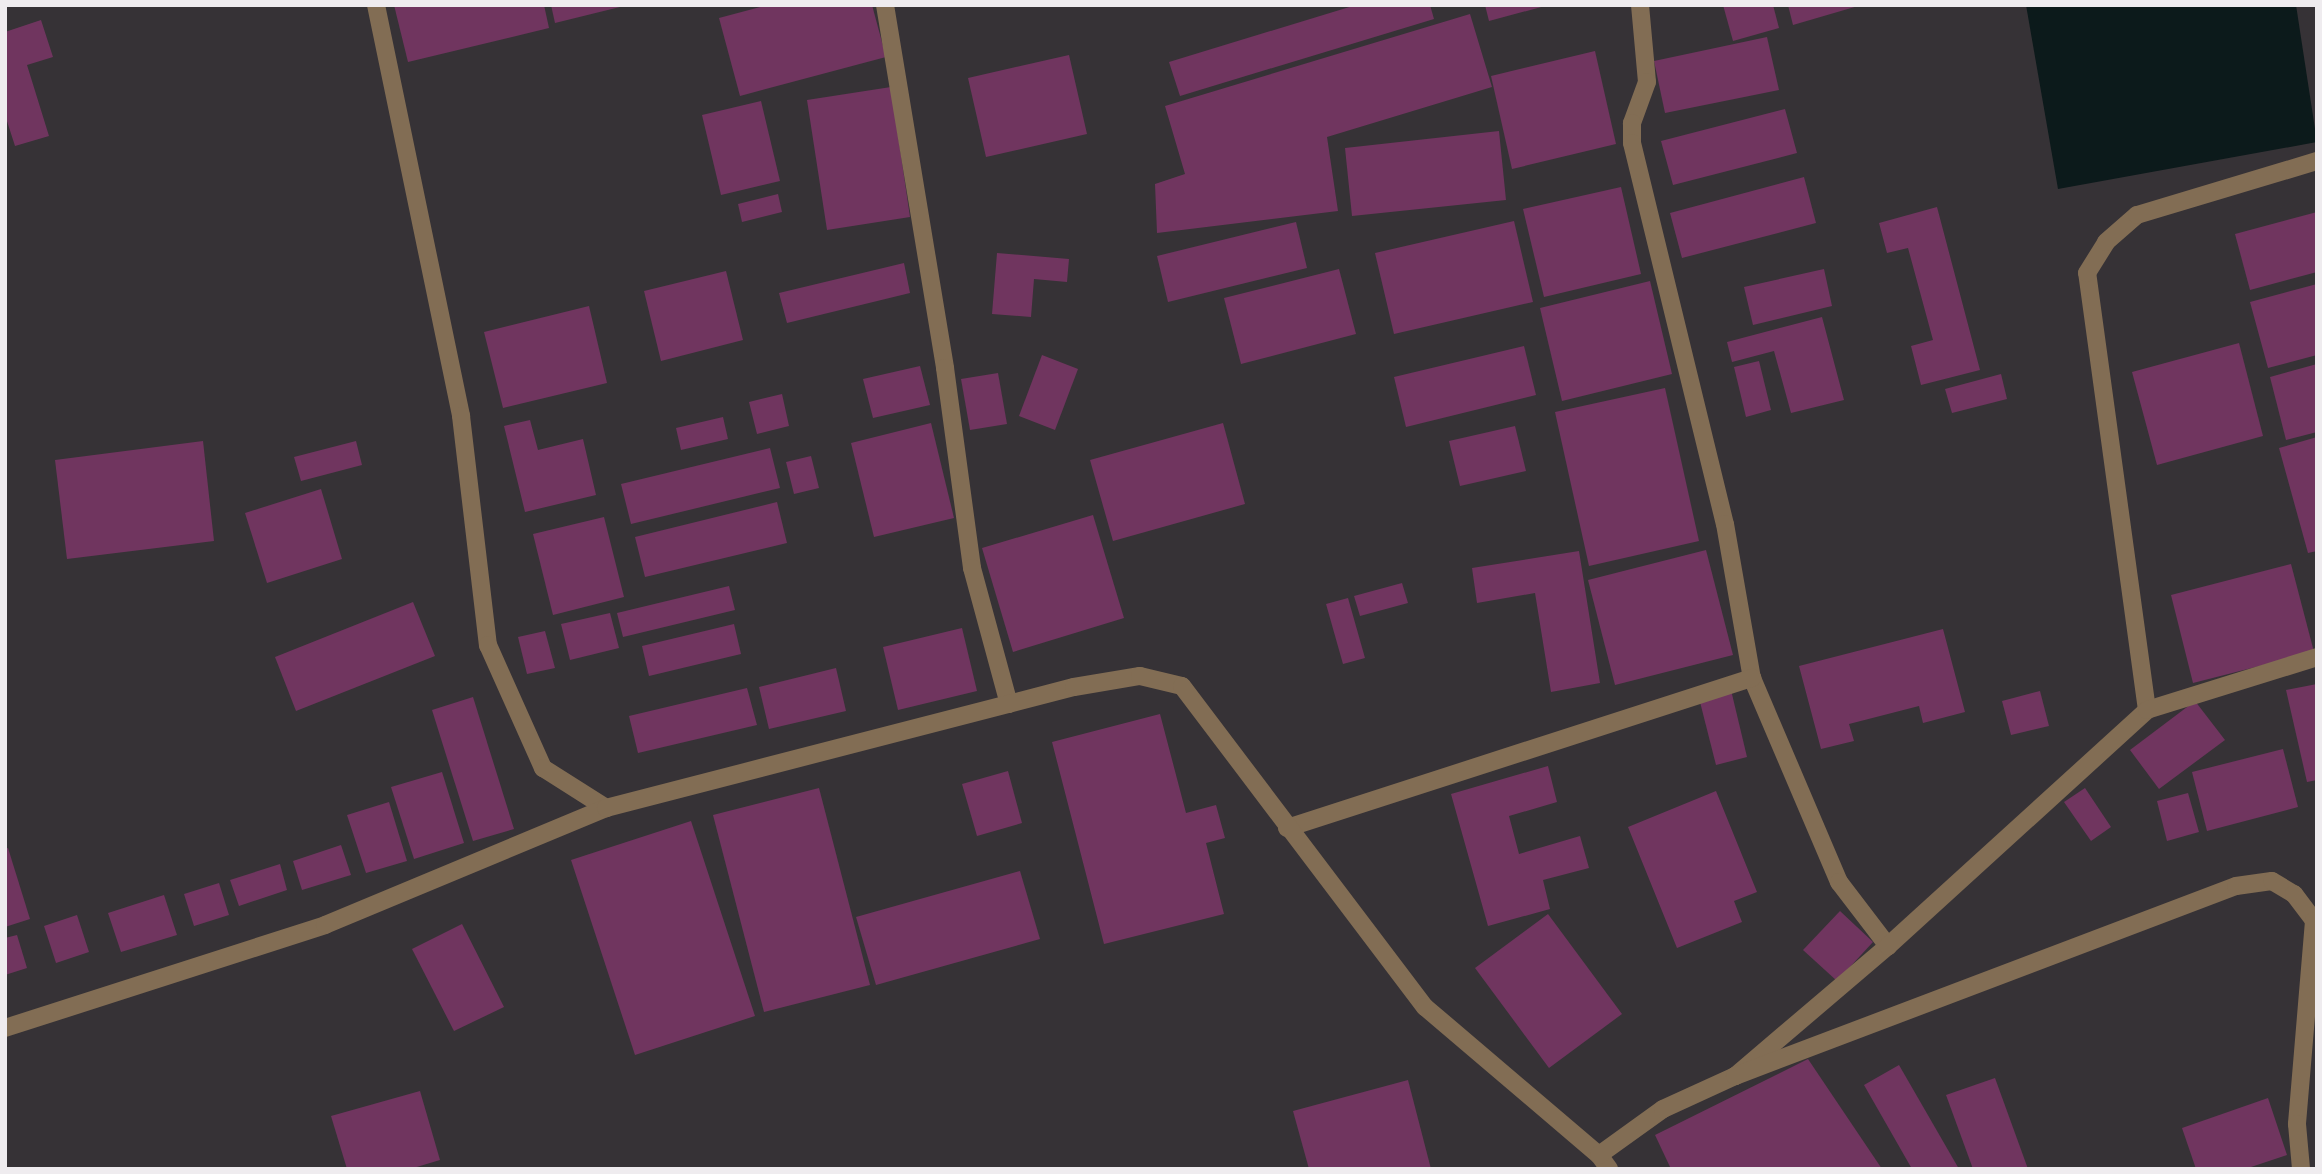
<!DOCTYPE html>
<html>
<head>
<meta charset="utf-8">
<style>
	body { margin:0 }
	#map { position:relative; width:2322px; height:1174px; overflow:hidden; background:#363236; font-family:"PT Serif",serif }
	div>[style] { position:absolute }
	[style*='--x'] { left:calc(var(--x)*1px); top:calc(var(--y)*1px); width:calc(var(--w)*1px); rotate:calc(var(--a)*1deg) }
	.water>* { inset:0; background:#0c1a1b }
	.building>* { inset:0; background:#70355f }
	.minor>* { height:18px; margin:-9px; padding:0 9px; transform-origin:9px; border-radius:9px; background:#826d54 }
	span { translate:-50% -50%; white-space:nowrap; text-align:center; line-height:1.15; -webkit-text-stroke:5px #2c282c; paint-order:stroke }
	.frame { position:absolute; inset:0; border:7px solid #efecef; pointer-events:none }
</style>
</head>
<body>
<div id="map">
	<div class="water">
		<div style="clip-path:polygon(2026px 5px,2296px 5px,2317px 142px,2058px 189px)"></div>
	</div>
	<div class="building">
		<div style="clip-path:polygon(394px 5px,544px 5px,549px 28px,408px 62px)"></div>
		<div style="clip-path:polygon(551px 5px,624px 5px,624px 6px,555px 23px)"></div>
		<div style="clip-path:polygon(768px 5px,872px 5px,886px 57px,740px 96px,719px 18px)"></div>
		<div style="clip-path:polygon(1356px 5px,1430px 5px,1434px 19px,1180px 96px,1169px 62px)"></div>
		<div style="clip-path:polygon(1485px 5px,1545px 5px,1545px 6px,1489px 21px)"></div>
		<div style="clip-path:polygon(1723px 5px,1773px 5px,1779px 28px,1733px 41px)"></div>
		<div style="clip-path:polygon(1788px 5px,1858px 5px,1858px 6px,1793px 25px)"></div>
		<div style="clip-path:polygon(1470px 14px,1492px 87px,1327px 137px,1338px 211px,1157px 233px,1155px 184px,1185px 174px,1165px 106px)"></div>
		<div style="clip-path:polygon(41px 20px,53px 57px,27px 65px,49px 136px,15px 146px,5px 115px,5px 32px)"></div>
		<div style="clip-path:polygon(1767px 37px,1779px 90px,1665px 113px,1654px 61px)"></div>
		<div style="clip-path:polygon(1595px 51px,1616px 144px,1512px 169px,1491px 76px)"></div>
		<div style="clip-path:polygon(1069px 55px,1087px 134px,986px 157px,968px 78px)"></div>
		<div style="clip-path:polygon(891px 87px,910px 217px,827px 230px,807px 100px)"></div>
		<div style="clip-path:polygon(761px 101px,780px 181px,721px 195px,702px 115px)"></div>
		<div style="clip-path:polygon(1785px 109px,1797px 153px,1673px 185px,1661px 141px)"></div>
		<div style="clip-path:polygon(1499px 131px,1506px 200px,1352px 216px,1345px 148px)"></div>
		<div style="clip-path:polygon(1804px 177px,1816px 223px,1682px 258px,1670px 213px)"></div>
		<div style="clip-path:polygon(1621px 187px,1641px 274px,1544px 297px,1523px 209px)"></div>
		<div style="clip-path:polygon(778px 194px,782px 212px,742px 222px,738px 204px)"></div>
		<div style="clip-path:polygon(1937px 207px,1980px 370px,1921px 385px,1911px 346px,1933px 340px,1908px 248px,1887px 253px,1879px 223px)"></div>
		<div style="clip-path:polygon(2317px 212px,2317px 272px,2250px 290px,2235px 234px)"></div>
		<div style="clip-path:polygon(1514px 221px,1533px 302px,1394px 334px,1375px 253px)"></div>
		<div style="clip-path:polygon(1296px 222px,1307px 268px,1168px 302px,1157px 256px)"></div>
		<div style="clip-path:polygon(997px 253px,1069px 259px,1067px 282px,1034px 279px,1031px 317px,992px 314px)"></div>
		<div style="clip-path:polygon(904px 263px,910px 293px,787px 323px,779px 293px)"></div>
		<div style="clip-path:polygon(1339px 269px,1356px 334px,1241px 364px,1224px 298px)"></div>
		<div style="clip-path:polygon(1824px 269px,1832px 306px,1753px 325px,1744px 287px)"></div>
		<div style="clip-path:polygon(726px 271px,743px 340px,661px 361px,644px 291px)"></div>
		<div style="clip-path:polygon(1650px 281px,1672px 374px,1562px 401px,1540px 308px)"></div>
		<div style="clip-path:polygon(2317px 284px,2317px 355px,2268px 368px,2250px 302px)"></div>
		<div style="clip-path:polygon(589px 306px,607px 383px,503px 408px,484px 332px)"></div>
		<div style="clip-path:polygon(1822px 317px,1844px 400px,1791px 413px,1774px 351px,1732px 362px,1727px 342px)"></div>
		<div style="clip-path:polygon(2239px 343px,2263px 436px,2157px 465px,2132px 372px)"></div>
		<div style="clip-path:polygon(1524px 346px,1536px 395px,1406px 427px,1394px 377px)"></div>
		<div style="clip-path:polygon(1042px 355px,1078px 369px,1055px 430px,1019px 416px)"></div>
		<div style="clip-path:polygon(1759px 361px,1771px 410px,1746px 417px,1734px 367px)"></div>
		<div style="clip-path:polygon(2317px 364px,2317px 432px,2286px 440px,2270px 377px)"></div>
		<div style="clip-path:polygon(920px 366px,930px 405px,873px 418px,863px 379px)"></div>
		<div style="clip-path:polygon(998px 373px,1007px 424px,970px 430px,961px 379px)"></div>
		<div style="clip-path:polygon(2001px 374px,2007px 399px,1952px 413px,1945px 389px)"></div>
		<div style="clip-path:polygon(1665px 388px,1699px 541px,1589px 566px,1555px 412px)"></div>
		<div style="clip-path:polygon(782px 394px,789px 426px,757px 434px,749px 402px)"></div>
		<div style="clip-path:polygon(723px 417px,728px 439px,681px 450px,676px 428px)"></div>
		<div style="clip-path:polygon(530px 420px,538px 450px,583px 439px,596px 495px,525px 512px,504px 426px)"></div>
		<div style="clip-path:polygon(931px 423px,954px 518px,874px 537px,851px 443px)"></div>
		<div style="clip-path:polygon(1223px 423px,1245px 504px,1113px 541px,1090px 460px)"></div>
		<div style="clip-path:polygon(1515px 426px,1526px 471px,1460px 486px,1449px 441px)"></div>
		<div style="clip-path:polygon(2317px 437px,2317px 551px,2308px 553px,2279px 448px)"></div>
		<div style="clip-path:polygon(203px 441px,214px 541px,67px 559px,55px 460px)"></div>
		<div style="clip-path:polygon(356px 441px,362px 465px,301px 481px,294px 457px)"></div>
		<div style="clip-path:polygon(770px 448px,780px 488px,631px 524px,621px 484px)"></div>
		<div style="clip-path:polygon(811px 456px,819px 488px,794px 494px,786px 462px)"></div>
		<div style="clip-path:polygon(321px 489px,342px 559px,267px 583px,245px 513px)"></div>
		<div style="clip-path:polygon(777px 502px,787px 543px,645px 577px,635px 537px)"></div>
		<div style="clip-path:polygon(1093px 515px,1124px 618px,1013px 652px,982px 548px)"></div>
		<div style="clip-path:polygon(604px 517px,624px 597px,553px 615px,533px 534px)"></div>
		<div style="clip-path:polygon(1706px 550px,1733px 655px,1615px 685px,1588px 580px)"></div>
		<div style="clip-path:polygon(1579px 551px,1600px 683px,1551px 692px,1535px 593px,1477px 603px,1472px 568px)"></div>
		<div style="clip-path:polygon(2291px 564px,2314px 652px,2193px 683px,2171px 595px)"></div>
		<div style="clip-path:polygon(1402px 583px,1408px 603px,1360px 616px,1354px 596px)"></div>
		<div style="clip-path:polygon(729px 586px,735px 610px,623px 637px,617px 613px)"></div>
		<div style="clip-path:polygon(1348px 598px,1365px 658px,1343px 664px,1326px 604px)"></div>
		<div style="clip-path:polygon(413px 602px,435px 656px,296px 711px,275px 657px)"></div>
		<div style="clip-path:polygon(610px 613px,619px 648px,570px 660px,561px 624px)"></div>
		<div style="clip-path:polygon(734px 624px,741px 654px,649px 676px,642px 646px)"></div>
		<div style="clip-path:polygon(962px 628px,977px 691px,898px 710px,883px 647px)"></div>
		<div style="clip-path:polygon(1943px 629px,1965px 712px,1923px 723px,1919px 706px,1849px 724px,1854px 741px,1821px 749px,1799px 666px)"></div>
		<div style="clip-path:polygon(545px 631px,555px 668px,527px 674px,518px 637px)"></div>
		<div style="clip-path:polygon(836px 668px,846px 711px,769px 729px,759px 687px)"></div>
		<div style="clip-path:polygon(2317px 684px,2317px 780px,2307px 782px,2286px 690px)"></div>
		<div style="clip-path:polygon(747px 688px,757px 725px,638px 753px,629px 716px)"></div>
		<div style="clip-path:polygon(1731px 690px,1747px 757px,1716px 765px,1699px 698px)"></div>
		<div style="clip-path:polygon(2040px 691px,2049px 726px,2011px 735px,2002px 701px)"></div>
		<div style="clip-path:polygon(473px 697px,514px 829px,473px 841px,432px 710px)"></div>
		<div style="clip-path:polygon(2195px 701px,2225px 740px,2159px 789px,2130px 750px)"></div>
		<div style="clip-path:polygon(1160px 714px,1186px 813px,1216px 805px,1225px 838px,1206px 843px,1224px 914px,1104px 944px,1052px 742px)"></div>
		<div style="clip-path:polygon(2283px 749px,2298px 807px,2207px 831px,2192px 772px)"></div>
		<div style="clip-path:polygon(1548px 766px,1557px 802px,1509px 816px,1519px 854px,1580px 836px,1589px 868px,1543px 880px,1550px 909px,1488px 926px,1451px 794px)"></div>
		<div style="clip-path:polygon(1008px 771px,1022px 823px,977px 836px,962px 784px)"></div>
		<div style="clip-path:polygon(442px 772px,464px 843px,414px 859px,391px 787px)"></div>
		<div style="clip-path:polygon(819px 788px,870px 985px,764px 1012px,713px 815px)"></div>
		<div style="clip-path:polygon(2085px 788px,2111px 827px,2091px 841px,2064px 802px)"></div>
		<div style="clip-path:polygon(1716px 791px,1757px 892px,1734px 901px,1742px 922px,1677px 948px,1628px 827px)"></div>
		<div style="clip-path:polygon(2188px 793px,2199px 832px,2167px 841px,2157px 801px)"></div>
		<div style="clip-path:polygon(389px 802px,407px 861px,366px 873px,347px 815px)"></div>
		<div style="clip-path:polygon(691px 821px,755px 1016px,635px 1055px,571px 860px)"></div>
		<div style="clip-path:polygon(341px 845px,351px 875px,302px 890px,293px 861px)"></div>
		<div style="clip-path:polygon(8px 848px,30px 919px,5px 927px,5px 849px)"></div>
		<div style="clip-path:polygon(280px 864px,287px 890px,239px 906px,230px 880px)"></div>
		<div style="clip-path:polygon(1020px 871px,1040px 939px,876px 985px,856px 917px)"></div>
		<div style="clip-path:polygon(219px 883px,229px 915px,194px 926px,184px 894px)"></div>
		<div style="clip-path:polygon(164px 895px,177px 935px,121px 952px,108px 913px)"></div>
		<div style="clip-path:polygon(1840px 911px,1873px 942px,1837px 981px,1803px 950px)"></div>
		<div style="clip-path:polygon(1548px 914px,1622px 1014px,1549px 1068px,1475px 968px)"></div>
		<div style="clip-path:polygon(77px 915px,89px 952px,56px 963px,44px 926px)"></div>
		<div style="clip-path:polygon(462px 924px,504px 1007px,454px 1031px,412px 949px)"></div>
		<div style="clip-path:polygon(17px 935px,27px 968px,5px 975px,5px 938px)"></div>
		<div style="clip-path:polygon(1808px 1059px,1882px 1169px,1671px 1169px,1655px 1135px)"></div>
		<div style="clip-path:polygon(1899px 1065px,1959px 1169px,1912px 1169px,1864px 1085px)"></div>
		<div style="clip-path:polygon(1995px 1078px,2028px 1169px,1973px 1169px,1946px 1095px)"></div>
		<div style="clip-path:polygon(1408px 1080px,1431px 1169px,1309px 1169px,1293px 1111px)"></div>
		<div style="clip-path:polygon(420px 1091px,440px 1160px,410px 1169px,347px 1169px,331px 1116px)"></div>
		<div style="clip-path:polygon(2268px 1098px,2287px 1155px,2245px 1169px,2196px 1169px,2182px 1128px)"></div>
	</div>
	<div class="minor">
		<div style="--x:376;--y:5;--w:420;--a:78.3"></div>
		<div style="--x:461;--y:416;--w:231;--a:83.3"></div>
		<div style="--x:488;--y:645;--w:135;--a:65.9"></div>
		<div style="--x:543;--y:768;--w:75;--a:32.4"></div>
		<div style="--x:885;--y:5;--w:368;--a:80.6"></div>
		<div style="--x:945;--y:368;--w:202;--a:82.3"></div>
		<div style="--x:972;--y:568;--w:141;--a:74.8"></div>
		<div style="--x:1640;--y:5;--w:77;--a:84.8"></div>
		<div style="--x:1647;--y:82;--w:44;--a:110.1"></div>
		<div style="--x:1632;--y:123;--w:20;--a:90"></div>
		<div style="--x:1632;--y:143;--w:392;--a:76.3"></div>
		<div style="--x:1725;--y:524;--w:156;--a:80.1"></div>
		<div style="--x:1752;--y:678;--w:222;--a:66.9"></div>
		<div style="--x:1839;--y:882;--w:81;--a:52.6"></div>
		<div style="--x:1888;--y:946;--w:201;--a:139.6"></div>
		<div style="--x:2147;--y:710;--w:441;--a:-97.8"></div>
		<div style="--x:2087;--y:273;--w:36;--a:-58"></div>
		<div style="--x:2106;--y:242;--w:41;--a:-41.1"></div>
		<div style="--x:2137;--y:215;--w:188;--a:-16.7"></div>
		<div style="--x:1287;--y:828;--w:489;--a:-17.9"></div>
		<div style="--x:1888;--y:946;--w:350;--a:-42.3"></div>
		<div style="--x:2147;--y:710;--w:178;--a:-17.3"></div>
		<div style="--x:5;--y:1028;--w:336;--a:-17.8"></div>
		<div style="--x:325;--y:925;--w:304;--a:-22.6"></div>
		<div style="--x:606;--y:808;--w:483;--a:-14.5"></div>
		<div style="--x:1074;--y:687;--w:67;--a:-9.5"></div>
		<div style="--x:1140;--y:676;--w:43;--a:13.4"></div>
		<div style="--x:1182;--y:686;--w:403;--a:52.9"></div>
		<div style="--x:1425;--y:1007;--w:228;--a:40.4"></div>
		<div style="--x:1599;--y:1155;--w:17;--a:54"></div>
		<div style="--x:1599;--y:1155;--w:79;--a:-35.7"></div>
		<div style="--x:1663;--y:1109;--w:79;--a:-24.6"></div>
		<div style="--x:1735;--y:1076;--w:536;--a:-20.77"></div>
		<div style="--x:2236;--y:886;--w:36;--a:-8"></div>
		<div style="--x:2272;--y:881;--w:26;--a:31"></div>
		<div style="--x:2294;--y:894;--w:34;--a:53"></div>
		<div style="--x:2314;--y:921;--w:204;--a:94.8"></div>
		<div style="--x:2297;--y:1124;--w:45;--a:84.9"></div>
	</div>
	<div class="frame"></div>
</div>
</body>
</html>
